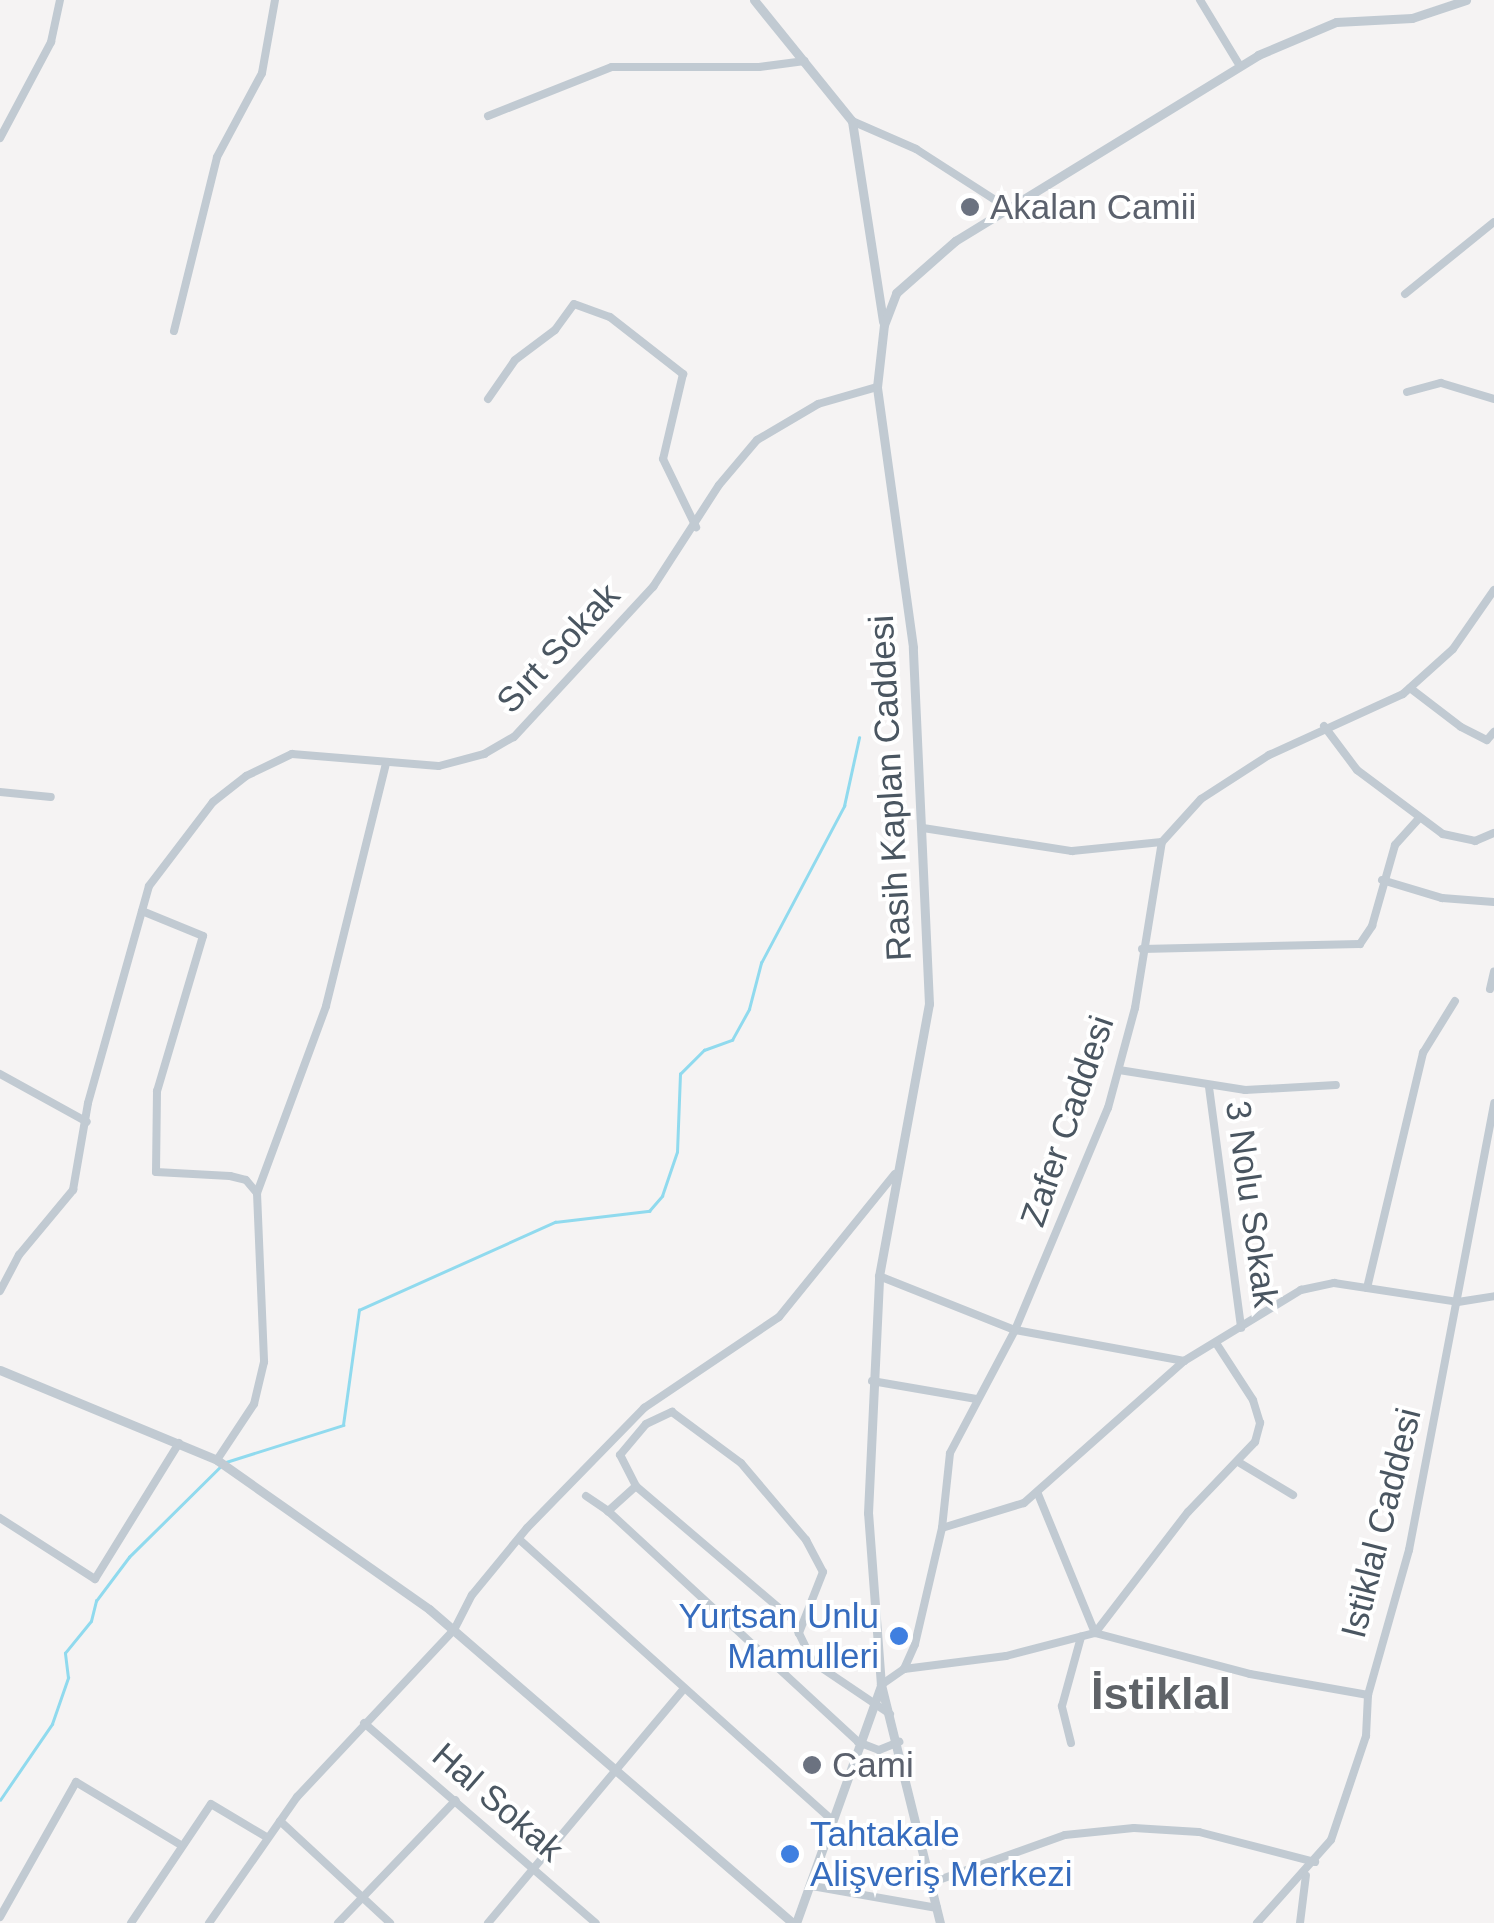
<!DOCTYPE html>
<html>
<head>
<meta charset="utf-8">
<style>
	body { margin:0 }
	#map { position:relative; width:1494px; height:1923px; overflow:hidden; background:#f5f3f3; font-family:Arial,sans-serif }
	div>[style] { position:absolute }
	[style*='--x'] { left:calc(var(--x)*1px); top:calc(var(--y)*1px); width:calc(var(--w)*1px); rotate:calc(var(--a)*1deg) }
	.stream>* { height:2.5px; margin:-1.25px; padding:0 1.25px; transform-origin:1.25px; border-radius:1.25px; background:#90daee }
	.minor>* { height:8px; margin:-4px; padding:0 4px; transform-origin:4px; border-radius:4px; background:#c1cad2 }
	.tertiary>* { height:9px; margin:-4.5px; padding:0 4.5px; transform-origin:4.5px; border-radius:4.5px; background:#c1cad2 }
	.dots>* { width:28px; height:28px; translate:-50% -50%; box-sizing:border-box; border:5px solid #fff; border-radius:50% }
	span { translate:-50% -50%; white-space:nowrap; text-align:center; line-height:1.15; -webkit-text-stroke:8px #fff; paint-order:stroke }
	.worship-label { font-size:35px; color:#5b616d }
	.left { translate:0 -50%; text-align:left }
	.street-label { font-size:35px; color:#4a5661 }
	.shop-label { font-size:35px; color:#366cbe }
	.right { translate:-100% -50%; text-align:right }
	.district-label { font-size:45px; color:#5f6368; font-weight:700 }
</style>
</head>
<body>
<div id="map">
	<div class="stream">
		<div style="--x:226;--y:1462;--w:123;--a:-17.5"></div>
		<div style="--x:343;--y:1425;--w:116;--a:-82.1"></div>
		<div style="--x:359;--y:1310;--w:215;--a:-24.2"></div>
		<div style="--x:555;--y:1222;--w:95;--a:-6.7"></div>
		<div style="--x:649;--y:1211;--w:20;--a:-49"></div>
		<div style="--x:662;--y:1196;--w:46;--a:-71.2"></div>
		<div style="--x:677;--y:1152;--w:78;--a:-87.8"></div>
		<div style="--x:680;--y:1074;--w:34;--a:-45"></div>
		<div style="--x:704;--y:1050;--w:30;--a:-20"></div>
		<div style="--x:732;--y:1040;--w:35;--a:-61"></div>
		<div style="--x:749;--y:1009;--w:48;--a:-75.4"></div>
		<div style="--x:761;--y:963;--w:178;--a:-62.1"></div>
		<div style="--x:844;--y:806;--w:70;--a:-77.6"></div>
		<div style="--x:0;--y:1800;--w:92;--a:-55.6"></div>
		<div style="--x:52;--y:1724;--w:49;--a:-70.8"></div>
		<div style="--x:68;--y:1678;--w:25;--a:-97"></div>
		<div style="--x:65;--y:1653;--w:41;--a:-50.9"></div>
		<div style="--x:91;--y:1621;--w:21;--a:-76"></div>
		<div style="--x:96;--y:1601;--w:55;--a:-53.1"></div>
		<div style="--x:129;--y:1557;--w:128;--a:-44.7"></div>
	</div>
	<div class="minor">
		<div style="--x:1200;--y:0;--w:77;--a:58.8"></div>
		<div style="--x:488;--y:116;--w:133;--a:-21.6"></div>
		<div style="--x:612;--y:67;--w:147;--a:0"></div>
		<div style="--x:759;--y:67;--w:46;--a:-7.4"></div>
		<div style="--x:852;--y:121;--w:70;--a:23.6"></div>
		<div style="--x:916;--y:149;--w:111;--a:32.8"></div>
		<div style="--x:0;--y:138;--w:109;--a:-62"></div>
		<div style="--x:51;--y:42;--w:43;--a:-77.9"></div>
		<div style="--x:1405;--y:294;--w:114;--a:-39"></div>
		<div style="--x:174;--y:331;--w:179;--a:-76.1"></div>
		<div style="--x:217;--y:157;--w:95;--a:-61.8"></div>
		<div style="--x:262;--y:73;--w:74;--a:-79.9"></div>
		<div style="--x:1407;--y:392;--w:35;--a:-15"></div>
		<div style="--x:1441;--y:383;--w:55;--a:16.8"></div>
		<div style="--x:488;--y:399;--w:47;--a:-55.3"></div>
		<div style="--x:515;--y:360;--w:50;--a:-36.9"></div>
		<div style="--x:555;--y:330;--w:32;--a:-54"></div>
		<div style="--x:574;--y:304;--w:38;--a:20"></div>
		<div style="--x:610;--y:317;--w:93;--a:38"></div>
		<div style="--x:683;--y:374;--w:87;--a:103.2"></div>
		<div style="--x:663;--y:459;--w:76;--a:64.1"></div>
		<div style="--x:1410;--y:688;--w:64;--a:37.4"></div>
		<div style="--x:1461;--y:727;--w:29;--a:27"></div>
		<div style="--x:1487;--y:740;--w:11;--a:-49"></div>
		<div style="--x:1324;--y:726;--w:55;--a:53.1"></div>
		<div style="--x:1357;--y:770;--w:107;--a:36.7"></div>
		<div style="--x:1443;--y:834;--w:33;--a:12"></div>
		<div style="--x:1475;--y:841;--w:21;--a:-23"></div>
		<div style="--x:0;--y:792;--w:51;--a:5.6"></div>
		<div style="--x:923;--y:828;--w:151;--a:8.8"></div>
		<div style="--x:1072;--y:851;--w:90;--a:-5.7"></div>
		<div style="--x:1382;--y:880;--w:63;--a:16.7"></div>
		<div style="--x:1442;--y:898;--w:52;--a:4.4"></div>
		<div style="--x:142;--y:911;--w:66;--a:22.3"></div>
		<div style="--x:203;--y:936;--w:162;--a:106.5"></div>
		<div style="--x:157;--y:1091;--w:81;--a:90.7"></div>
		<div style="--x:156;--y:1172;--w:74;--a:3.1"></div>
		<div style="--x:230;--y:1176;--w:16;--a:14"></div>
		<div style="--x:246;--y:1180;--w:17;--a:50"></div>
		<div style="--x:257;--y:1193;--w:169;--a:87.6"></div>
		<div style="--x:264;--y:1362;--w:43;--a:103.4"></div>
		<div style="--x:254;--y:1404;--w:67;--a:123.5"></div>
		<div style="--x:1142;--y:949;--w:218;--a:-1.3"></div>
		<div style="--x:1360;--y:944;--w:22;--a:-56"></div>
		<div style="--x:1372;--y:926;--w:84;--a:-74.1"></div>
		<div style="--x:1395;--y:845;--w:36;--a:-48"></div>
		<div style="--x:1490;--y:989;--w:18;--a:-77"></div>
		<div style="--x:1119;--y:1070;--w:128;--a:9"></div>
		<div style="--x:1245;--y:1090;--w:91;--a:-3.1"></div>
		<div style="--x:0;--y:1074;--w:99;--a:28.9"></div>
		<div style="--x:1209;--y:1087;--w:243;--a:82.4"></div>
		<div style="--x:257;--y:1193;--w:199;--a:-69.7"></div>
		<div style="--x:326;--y:1006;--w:250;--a:-76.1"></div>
		<div style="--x:879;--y:1276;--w:146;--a:21.7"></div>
		<div style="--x:1015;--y:1330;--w:172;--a:10.4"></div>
		<div style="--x:1367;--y:1288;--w:242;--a:-76.6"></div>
		<div style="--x:1423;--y:1053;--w:61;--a:-58.4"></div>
		<div style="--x:0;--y:1291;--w:41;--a:-62.2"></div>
		<div style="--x:19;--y:1255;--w:85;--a:-50.3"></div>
		<div style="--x:73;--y:1190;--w:88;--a:-80.2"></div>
		<div style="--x:88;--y:1103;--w:225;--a:-74.3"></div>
		<div style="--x:149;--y:886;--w:106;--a:-52.7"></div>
		<div style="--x:213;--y:802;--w:42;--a:-38.2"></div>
		<div style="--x:246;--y:776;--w:51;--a:-25.6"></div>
		<div style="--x:292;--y:754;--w:147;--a:4.7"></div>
		<div style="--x:439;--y:766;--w:47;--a:-14.9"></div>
		<div style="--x:484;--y:754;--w:34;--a:-30"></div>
		<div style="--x:514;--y:737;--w:205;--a:-47.2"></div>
		<div style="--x:653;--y:587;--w:121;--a:-57.1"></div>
		<div style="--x:719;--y:485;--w:59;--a:-49.8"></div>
		<div style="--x:757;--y:440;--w:71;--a:-30.5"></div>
		<div style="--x:818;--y:404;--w:61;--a:-16.1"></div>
		<div style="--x:872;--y:1381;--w:106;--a:9.8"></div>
		<div style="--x:1240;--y:1463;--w:62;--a:31.1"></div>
		<div style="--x:636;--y:1486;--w:35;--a:-117"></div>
		<div style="--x:620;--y:1455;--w:40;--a:-50"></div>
		<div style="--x:646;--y:1424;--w:29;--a:-25"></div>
		<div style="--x:672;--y:1412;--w:86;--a:36.5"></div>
		<div style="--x:741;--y:1463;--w:101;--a:49.8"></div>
		<div style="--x:806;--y:1540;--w:36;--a:62"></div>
		<div style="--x:823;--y:1572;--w:66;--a:111.5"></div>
		<div style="--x:1038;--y:1494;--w:150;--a:67.7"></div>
		<div style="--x:586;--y:1496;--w:27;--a:34"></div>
		<div style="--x:0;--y:1518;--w:113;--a:32.7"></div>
		<div style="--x:95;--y:1579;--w:160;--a:-58.3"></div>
		<div style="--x:942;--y:1528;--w:86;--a:-17"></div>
		<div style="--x:1024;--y:1503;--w:214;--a:-41.6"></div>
		<div style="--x:1184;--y:1361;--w:137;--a:-31.3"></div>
		<div style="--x:1301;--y:1290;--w:34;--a:-12"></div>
		<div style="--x:1334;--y:1283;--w:125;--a:8.7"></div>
		<div style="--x:1458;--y:1302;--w:36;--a:-9"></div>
		<div style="--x:521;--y:1541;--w:419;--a:41.9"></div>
		<div style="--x:1095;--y:1633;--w:153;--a:-52.5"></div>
		<div style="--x:1188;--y:1512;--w:97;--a:-46.3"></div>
		<div style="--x:1255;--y:1442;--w:20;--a:-75"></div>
		<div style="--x:1260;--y:1423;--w:24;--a:-107"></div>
		<div style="--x:1253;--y:1400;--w:68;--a:-123"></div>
		<div style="--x:904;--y:1669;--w:103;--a:-7.3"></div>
		<div style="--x:1006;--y:1656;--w:92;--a:-14.5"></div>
		<div style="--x:1095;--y:1633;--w:160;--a:14.8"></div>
		<div style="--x:1250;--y:1674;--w:120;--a:10.1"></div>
		<div style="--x:881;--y:1685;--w:28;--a:-35"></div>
		<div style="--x:904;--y:1669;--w:27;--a:-66"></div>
		<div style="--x:915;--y:1644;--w:119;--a:-76.9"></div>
		<div style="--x:942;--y:1528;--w:75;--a:-83.9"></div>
		<div style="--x:950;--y:1453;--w:139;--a:-62.1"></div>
		<div style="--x:1015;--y:1330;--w:241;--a:-67.3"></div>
		<div style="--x:1108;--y:1108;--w:104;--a:-74.9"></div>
		<div style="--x:1135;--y:1008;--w:168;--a:-80.8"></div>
		<div style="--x:1162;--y:842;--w:58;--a:-47.8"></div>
		<div style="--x:1201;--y:799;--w:81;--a:-32.9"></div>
		<div style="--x:1269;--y:755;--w:147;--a:-24.5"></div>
		<div style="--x:1403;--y:694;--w:67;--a:-42"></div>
		<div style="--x:1453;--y:649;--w:72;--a:-55.2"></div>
		<div style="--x:890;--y:1714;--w:93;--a:-146"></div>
		<div style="--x:813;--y:1662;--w:48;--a:-116"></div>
		<div style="--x:792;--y:1619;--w:205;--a:-139.6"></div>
		<div style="--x:636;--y:1486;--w:38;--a:138"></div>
		<div style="--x:608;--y:1511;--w:340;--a:42.7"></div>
		<div style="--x:858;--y:1742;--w:22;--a:21"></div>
		<div style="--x:879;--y:1750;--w:22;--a:-22"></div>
		<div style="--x:364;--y:1723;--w:306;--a:40.8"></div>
		<div style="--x:1071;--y:1743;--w:38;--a:-104"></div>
		<div style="--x:1062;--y:1706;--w:72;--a:-74.6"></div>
		<div style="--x:280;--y:1821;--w:150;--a:42.8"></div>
		<div style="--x:933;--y:1882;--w:140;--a:-19.6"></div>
		<div style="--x:1065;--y:1835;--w:69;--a:-5.8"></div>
		<div style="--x:1134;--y:1828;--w:65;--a:3.5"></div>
		<div style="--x:1199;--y:1832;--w:120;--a:14.5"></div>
		<div style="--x:812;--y:1886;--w:127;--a:10"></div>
		<div style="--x:0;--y:1917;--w:155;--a:-60.6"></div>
		<div style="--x:76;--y:1782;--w:122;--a:31"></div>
		<div style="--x:131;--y:1923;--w:143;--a:-56.1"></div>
		<div style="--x:211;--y:1804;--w:66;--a:30.8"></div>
		<div style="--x:209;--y:1923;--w:154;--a:-55.1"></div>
		<div style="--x:297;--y:1797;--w:229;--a:-46.8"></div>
		<div style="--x:454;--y:1630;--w:39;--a:-63"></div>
		<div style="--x:472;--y:1595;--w:87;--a:-50.6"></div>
		<div style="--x:527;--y:1528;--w:168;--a:-45.7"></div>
		<div style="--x:644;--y:1408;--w:163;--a:-34"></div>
		<div style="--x:779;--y:1317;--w:184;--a:-51"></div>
		<div style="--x:338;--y:1923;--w:170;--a:-46.2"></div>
		<div style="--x:488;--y:1923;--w:302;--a:-50.1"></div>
		<div style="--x:1257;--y:1923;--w:111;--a:-48.3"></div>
		<div style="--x:1331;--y:1840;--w:110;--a:-71.4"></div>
		<div style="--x:1366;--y:1736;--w:41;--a:-87.2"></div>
		<div style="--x:1368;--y:1695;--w:151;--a:-74.2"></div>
		<div style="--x:1409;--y:1550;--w:455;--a:-79.2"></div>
		<div style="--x:1300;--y:1923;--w:48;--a:-82.9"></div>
	</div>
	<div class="tertiary">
		<div style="--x:754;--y:0;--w:156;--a:51"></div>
		<div style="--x:852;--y:121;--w:203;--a:81.2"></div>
		<div style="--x:0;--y:1370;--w:235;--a:22.5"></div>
		<div style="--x:217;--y:1460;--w:259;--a:35.1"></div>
		<div style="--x:429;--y:1609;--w:481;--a:40.8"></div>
		<div style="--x:796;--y:1923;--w:253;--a:-70.3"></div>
		<div style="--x:940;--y:1923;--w:245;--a:-103.9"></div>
		<div style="--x:881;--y:1685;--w:172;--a:-94.3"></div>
		<div style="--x:868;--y:1513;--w:237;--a:-87.3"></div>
		<div style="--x:879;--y:1276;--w:277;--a:-79.6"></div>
		<div style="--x:929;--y:1004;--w:357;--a:-92.6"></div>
		<div style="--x:913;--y:647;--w:262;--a:-97.9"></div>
		<div style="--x:877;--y:387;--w:62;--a:-83.6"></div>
		<div style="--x:884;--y:325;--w:34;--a:-69"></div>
		<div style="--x:896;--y:293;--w:79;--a:-41.4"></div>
		<div style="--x:955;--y:241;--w:356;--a:-31.5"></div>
		<div style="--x:1258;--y:55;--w:85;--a:-22.9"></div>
		<div style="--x:1336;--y:22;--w:76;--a:-3"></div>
		<div style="--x:1412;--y:18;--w:57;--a:-18.4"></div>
	</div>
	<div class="dots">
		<div style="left:970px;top:207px;background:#6b7280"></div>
		<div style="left:899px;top:1636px;background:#3f7fe0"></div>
		<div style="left:812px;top:1765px;background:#6b7280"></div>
		<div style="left:790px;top:1854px;background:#3f7fe0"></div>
	</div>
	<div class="worship-label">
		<span class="left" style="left:990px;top:207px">Akalan Camii</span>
		<span class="left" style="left:832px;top:1765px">Cami</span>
	</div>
	<div class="street-label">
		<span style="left:558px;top:648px;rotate:-47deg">Sırt Sokak</span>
		<span style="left:890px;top:788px;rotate:-93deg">Rasih Kaplan Caddesi</span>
		<span style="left:1067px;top:1121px;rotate:-71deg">Zafer Caddesi</span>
		<span style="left:1252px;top:1204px;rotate:82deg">3 Nolu Sokak</span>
		<span style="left:1381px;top:1523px;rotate:-76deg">Istiklal Caddesi</span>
		<span style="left:498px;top:1802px;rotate:41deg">Hal Sokak</span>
	</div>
	<div class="shop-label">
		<span class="right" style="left:879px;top:1636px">Yurtsan Unlu<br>Mamulleri</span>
		<span class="left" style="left:810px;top:1854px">Tahtakale<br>Alişveriş Merkezi</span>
	</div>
	<div class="district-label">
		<span style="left:1161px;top:1694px">İstiklal</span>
	</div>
</div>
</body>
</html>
